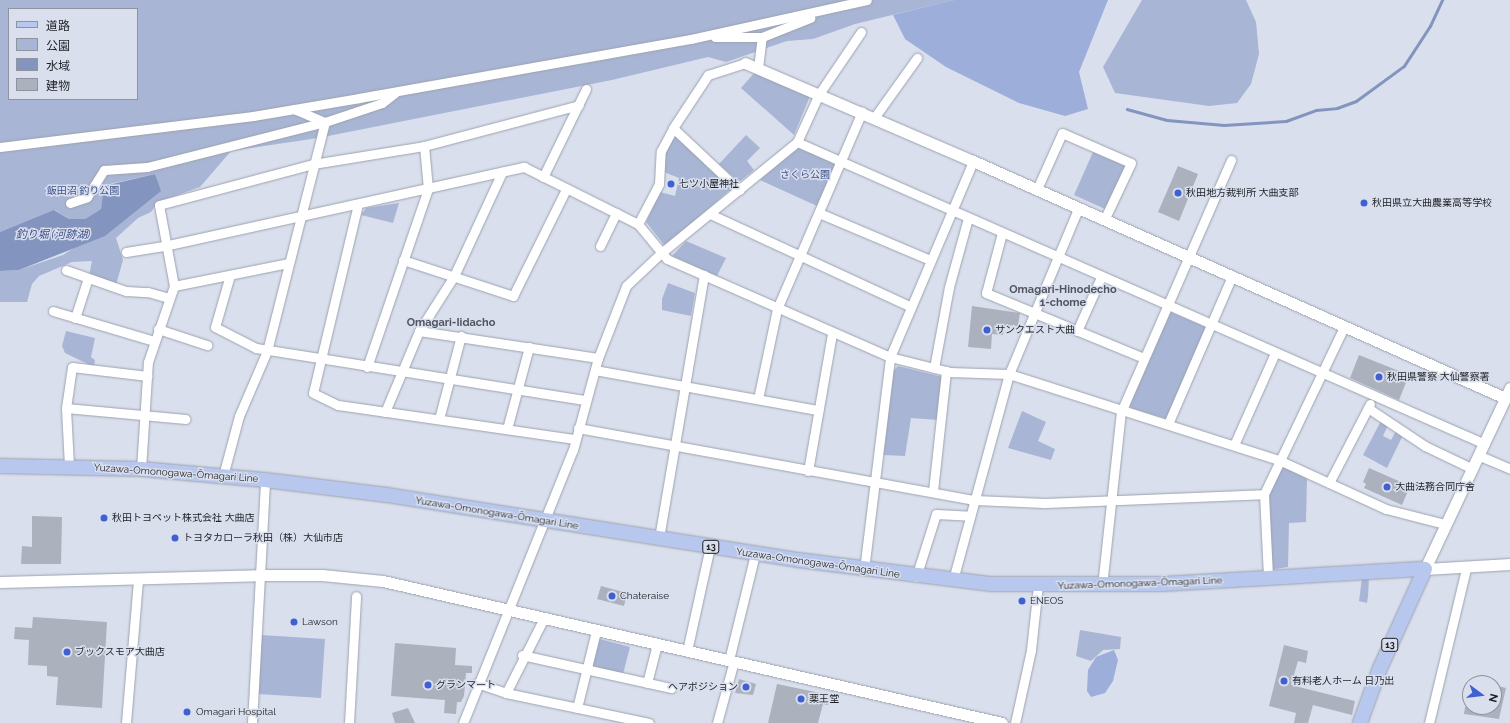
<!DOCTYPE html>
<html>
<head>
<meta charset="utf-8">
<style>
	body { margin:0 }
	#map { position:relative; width:1510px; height:723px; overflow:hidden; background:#d9dfed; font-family:Raleway,"Noto Sans JP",sans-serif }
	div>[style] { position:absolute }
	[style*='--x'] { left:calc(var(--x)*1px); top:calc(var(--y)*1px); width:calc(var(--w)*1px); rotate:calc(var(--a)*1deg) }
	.green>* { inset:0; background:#a8b5d5 }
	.forest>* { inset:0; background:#9caed9 }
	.water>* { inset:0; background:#8394be }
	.stream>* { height:2.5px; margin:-1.25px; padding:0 1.25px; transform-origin:1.25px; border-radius:1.25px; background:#8394be }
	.building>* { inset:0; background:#acb1be }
	.roads { filter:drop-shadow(0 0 1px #9ca2ae) drop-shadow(0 0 1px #9ca2ae) }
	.minor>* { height:9px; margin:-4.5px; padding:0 4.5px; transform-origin:4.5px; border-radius:4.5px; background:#fff }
	.tertiary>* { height:11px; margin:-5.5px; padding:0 5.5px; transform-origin:5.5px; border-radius:5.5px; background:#fff }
	.primary>* { height:14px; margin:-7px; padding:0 7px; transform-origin:7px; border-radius:7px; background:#b7c7ee }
	.dots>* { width:11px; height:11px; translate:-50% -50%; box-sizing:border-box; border:2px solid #d9dfed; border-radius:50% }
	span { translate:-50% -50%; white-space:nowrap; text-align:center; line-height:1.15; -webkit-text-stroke:3px #d9dfed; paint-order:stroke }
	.shield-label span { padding:1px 3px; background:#d9dfed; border:1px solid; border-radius:3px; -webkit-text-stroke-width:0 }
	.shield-label { font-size:9px; color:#1e2025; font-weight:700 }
	.park-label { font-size:10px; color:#3d518a }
	.poi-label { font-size:10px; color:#1e2025 }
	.left { translate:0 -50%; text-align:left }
	.right { translate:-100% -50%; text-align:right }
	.street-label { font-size:10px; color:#1e2025 }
	.water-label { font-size:11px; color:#3b4f87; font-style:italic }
	.neighbourhood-label { font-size:11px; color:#505561; font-weight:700 }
	.legend { position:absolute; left:8px; top:8px; width:130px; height:92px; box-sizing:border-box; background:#d9dfed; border:1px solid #8e939d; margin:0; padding:5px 7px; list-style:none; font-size:12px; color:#1e2025 }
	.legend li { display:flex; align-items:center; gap:8px; height:20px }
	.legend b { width:20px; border:1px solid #8e939d }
	.north { position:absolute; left:1462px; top:675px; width:40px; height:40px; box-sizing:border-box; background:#d9dfed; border:1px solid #8e939d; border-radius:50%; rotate:105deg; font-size:11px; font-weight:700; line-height:16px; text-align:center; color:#1e2025 }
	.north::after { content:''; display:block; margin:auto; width:14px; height:18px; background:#3e60d2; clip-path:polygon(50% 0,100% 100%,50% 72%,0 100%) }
</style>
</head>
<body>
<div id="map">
	<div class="green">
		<div style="clip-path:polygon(evenodd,0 0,954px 0,855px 24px,813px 39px,787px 41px,726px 62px,708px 57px,612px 80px,318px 138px,231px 151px,200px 187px,158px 202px,151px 212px,138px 218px,116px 238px,123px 260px,116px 285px,89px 276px,92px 261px,72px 262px,39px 276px,32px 284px,27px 302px,0 302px,0 271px,19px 270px,63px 255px,160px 191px,155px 174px,105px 185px,101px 209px,85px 219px,69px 219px,55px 210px,0 232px,0 149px,221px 123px,53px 142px,0 145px,0 0,9px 9px,137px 9px,137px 99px,9px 99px,9px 9px)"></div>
		<div style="clip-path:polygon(1142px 0,1246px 0,1256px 22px,1259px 54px,1251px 84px,1237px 103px,1209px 106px,1115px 93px,1103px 67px)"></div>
		<div style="clip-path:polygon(755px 72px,810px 96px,794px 135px,741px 88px)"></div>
		<div style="clip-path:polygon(675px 132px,731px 189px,665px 246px,646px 222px,660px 192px,675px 196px,679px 178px,664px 172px,666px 148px)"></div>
		<div style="clip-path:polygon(746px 135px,760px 148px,747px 161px,754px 170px,739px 182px,719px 164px)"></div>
		<div style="clip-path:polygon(799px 147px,836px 164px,817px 206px,760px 180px)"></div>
		<div style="clip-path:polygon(1093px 152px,1125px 166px,1105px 209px,1074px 195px)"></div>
		<div style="clip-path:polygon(399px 203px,393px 223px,361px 215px,366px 208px)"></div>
		<div style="clip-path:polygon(686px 241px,726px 258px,717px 276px,672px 256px)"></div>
		<div style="clip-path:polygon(668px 283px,695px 293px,691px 316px,662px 310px,662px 299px)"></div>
		<div style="clip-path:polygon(1170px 312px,1208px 328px,1167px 419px,1131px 408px,1129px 402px)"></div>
		<div style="clip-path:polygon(66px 331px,95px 338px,91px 357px,95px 360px,94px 367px,65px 353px,62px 346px)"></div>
		<div style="clip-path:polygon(898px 366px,943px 377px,938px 420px,911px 418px,905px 456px,883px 455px,893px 371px)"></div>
		<div style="clip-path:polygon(1022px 411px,1046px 422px,1038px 441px,1055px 449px,1051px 460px,1008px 448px)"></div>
		<div style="clip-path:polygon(1381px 421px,1388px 425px,1383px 436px,1391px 440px,1396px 431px,1403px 435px,1387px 468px,1363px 455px)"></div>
		<div style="clip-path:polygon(1285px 467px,1307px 479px,1306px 522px,1289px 523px,1288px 567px,1269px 570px,1268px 502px,1271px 487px,1280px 470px)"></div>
		<div style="clip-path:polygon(1369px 577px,1368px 596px,1367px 603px,1359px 601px,1362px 578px)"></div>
		<div style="clip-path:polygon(1080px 630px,1121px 637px,1120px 649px,1103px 650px,1091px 661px,1076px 656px)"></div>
		<div style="clip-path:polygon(261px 635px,325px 639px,321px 698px,258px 694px)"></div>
		<div style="clip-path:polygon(596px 638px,630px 647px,623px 674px,589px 665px)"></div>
	</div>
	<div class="forest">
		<div style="clip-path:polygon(954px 0,1108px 0,1079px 72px,1088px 109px,1065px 116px,1019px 103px,946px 67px,905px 39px,893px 15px)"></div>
		<div style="clip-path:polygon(1114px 650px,1118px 660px,1113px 681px,1105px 693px,1091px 697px,1087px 691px,1088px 670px,1096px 657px)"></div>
	</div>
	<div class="water">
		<div style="clip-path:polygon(155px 174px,161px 191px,105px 236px,19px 270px,0 271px,0 232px,54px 210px,69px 219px,85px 219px,101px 209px,104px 186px)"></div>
	</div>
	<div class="stream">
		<div style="--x:1127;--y:109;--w:41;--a:15.4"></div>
		<div style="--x:1167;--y:120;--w:57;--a:5"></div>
		<div style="--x:1224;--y:125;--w:62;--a:-3.7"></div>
		<div style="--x:1286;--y:121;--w:32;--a:-20"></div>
		<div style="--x:1316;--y:110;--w:21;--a:-5"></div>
		<div style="--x:1337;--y:108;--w:20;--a:-20"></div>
		<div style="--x:1356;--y:101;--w:59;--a:-36.1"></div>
		<div style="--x:1404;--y:66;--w:48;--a:-57"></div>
		<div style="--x:1430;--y:26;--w:29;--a:-65"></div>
	</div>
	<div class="building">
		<div style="clip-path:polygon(1178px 166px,1198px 174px,1179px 221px,1158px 212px)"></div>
		<div style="clip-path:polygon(972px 306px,1020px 313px,1018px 326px,1005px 325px,1003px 335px,992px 334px,991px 349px,968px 347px)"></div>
		<div style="clip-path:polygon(1359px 355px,1409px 375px,1399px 400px,1350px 378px)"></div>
		<div style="clip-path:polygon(1369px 468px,1410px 486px,1402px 505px,1364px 488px,1366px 484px,1363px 482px)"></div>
		<div style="clip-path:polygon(32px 516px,62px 517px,61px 564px,21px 564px,22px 546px,32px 547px)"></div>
		<div style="clip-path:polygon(601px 586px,627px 593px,624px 606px,597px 599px)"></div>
		<div style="clip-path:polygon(33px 617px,107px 622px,102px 708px,56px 705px,58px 677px,47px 676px,47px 666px,28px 665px,29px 640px,14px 639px,15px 627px,32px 628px)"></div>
		<div style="clip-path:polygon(395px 643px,456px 648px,455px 665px,472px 666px,472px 673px,466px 673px,464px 696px,461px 702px,457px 702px,456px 714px,444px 713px,445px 700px,391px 696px)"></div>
		<div style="clip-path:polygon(1284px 645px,1308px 651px,1306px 663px,1298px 661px,1291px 685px,1355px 701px,1352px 715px,1313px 705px,1308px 723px,1294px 723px,1296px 713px,1269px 706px)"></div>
		<div style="clip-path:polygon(739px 679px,756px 684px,753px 695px,735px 693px)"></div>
		<div style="clip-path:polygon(777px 684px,830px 695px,828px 705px,823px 704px,818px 723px,768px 723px)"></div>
		<div style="clip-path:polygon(1494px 685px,1506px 688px,1499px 719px,1464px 714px,1465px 707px,1494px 707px)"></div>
		<div style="clip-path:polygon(408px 708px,415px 723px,395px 723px,392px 713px)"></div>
	</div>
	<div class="roads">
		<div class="minor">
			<div style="--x:715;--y:37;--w:47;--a:0"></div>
			<div style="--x:762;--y:37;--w:52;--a:-21.6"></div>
			<div style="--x:758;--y:68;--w:31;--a:-83"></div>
			<div style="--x:294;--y:109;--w:34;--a:23"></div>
			<div style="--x:874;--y:118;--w:74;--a:-54.4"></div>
			<div style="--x:673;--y:128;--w:91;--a:43.2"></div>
			<div style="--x:797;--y:142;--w:751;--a:23.7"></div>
			<div style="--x:0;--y:147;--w:255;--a:-7"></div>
			<div style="--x:253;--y:116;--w:108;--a:-9.6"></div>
			<div style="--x:359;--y:98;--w:337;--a:-10.1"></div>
			<div style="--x:691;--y:39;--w:180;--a:-12.5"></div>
			<div style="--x:543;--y:177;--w:98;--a:-64"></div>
			<div style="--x:1037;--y:189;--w:61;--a:-65.9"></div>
			<div style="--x:1062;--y:133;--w:75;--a:23.5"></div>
			<div style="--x:1131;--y:163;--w:63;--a:115.3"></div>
			<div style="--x:70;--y:203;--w:18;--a:-19"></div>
			<div style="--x:87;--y:197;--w:32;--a:-58"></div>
			<div style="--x:104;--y:170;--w:43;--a:-4"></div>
			<div style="--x:147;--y:167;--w:184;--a:-14.2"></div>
			<div style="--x:325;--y:122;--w:60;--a:-18.4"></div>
			<div style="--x:382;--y:103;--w:16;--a:-38"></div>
			<div style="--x:358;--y:204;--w:194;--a:103.4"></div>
			<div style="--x:313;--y:393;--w:28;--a:26"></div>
			<div style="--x:338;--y:405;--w:239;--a:8.2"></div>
			<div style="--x:819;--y:213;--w:121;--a:22.9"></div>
			<div style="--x:710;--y:214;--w:221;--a:24.8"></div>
			<div style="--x:638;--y:224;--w:45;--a:-62.3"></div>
			<div style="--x:659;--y:184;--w:33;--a:-87"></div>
			<div style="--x:661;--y:151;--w:26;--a:-62"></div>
			<div style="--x:673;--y:128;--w:64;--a:-56.6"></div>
			<div style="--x:708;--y:75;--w:39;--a:-18"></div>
			<div style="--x:1002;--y:233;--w:62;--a:104.9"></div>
			<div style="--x:986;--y:293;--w:171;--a:22.4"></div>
			<div style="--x:600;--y:246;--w:37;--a:-64"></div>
			<div style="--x:126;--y:252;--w:38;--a:-9"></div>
			<div style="--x:164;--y:246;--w:369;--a:-12.4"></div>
			<div style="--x:524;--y:167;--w:127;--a:26.6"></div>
			<div style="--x:638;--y:224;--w:45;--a:50.4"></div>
			<div style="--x:667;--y:259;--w:244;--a:23.7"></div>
			<div style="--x:890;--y:357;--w:62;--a:14"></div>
			<div style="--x:950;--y:372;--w:59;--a:1.9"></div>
			<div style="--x:1009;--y:374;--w:286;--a:17.7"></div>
			<div style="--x:1281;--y:461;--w:115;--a:24.6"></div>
			<div style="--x:1386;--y:509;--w:61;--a:14.3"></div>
			<div style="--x:403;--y:260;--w:116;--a:18.1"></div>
			<div style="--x:513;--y:296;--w:119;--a:-63.6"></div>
			<div style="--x:66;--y:270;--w:64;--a:19.3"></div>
			<div style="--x:126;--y:291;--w:22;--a:3"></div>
			<div style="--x:148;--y:292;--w:22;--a:16"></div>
			<div style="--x:230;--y:275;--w:54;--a:106.1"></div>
			<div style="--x:215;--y:327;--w:46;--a:27.1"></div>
			<div style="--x:256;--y:348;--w:334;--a:9"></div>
			<div style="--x:174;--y:286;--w:116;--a:-11.4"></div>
			<div style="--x:53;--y:311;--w:105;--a:16.5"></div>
			<div style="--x:75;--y:318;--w:42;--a:-72"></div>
			<div style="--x:158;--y:329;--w:52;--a:18.1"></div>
			<div style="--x:419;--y:331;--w:181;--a:8.6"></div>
			<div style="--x:1077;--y:331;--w:59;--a:-66"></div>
			<div style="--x:367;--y:367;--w:188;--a:-71.1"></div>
			<div style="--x:428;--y:189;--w:43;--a:-95.3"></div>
			<div style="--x:934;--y:368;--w:82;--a:-79.5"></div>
			<div style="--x:949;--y:287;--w:72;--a:-74.6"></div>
			<div style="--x:595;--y:370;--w:227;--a:10.2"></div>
			<div style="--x:758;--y:399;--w:92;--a:-78.1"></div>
			<div style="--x:777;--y:309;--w:215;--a:-66.7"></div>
			<div style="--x:66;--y:408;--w:120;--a:5.3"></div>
			<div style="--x:1368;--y:408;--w:69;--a:33.7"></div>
			<div style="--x:1425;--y:446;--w:53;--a:25.6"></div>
			<div style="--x:385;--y:412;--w:88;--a:-67.2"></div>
			<div style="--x:419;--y:331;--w:65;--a:-57.5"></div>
			<div style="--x:454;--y:276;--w:115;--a:-65.2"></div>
			<div style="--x:439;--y:419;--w:86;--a:-75.2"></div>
			<div style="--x:1168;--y:424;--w:161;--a:-66.6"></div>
			<div style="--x:578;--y:428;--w:403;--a:10.3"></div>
			<div style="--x:975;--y:500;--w:69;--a:2.5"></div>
			<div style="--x:1044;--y:503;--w:220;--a:-2.3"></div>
			<div style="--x:507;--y:429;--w:85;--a:-75"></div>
			<div style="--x:1234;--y:445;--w:101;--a:-66"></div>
			<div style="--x:1480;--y:456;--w:33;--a:23"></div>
			<div style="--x:69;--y:466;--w:58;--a:-93"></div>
			<div style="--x:66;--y:408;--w:41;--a:-81.7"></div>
			<div style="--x:72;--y:367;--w:76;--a:6.8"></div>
			<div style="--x:141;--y:469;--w:107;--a:-86.3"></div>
			<div style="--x:148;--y:362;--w:80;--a:-71.1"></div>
			<div style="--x:174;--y:286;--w:82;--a:-100.5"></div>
			<div style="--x:159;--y:205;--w:159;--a:-14.9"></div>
			<div style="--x:313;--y:164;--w:112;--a:-9.2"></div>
			<div style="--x:424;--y:146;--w:160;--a:-14.8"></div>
			<div style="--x:808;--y:471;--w:140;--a:-80.1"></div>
			<div style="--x:223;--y:476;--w:62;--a:-75.1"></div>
			<div style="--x:239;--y:416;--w:71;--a:-66.7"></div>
			<div style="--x:267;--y:351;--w:236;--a:-75.8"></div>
			<div style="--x:1329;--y:483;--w:89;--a:-62.6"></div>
			<div style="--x:933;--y:491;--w:121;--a:-83.8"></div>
			<div style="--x:659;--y:538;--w:267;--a:-80.3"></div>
			<div style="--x:864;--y:570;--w:215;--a:-83"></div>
			<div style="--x:890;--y:357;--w:213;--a:-67"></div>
			<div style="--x:1268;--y:576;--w:82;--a:-92.8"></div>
			<div style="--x:1264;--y:494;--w:185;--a:-64.4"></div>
			<div style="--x:916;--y:577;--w:66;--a:-72.4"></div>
			<div style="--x:936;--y:514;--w:34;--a:3"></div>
			<div style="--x:953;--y:580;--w:213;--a:-74.8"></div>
			<div style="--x:1009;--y:374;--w:179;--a:-67.3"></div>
			<div style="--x:1102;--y:586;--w:175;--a:-83.8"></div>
			<div style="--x:1121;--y:412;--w:275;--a:-66.4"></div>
			<div style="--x:687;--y:651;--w:107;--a:-77.6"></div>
			<div style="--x:522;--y:655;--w:153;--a:12.5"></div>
			<div style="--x:729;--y:660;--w:109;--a:-76.2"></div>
			<div style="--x:477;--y:683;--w:31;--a:19"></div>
			<div style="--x:506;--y:693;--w:146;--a:11.8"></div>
			<div style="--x:647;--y:683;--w:40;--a:-75.6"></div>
			<div style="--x:506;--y:693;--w:84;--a:-63.1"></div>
			<div style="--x:577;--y:708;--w:79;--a:-76.1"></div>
			<div style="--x:126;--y:723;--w:144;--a:-85.2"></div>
			<div style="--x:252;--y:723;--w:243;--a:-86.9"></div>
			<div style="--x:349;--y:723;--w:127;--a:-86.8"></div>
			<div style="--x:463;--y:723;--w:294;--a:-68.1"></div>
			<div style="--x:573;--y:450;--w:95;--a:-74.8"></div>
			<div style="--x:598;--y:358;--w:77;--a:-68.7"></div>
			<div style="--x:626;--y:286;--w:48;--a:-43.3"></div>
			<div style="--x:661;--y:253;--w:176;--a:-39.2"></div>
			<div style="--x:797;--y:142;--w:53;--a:-65.4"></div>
			<div style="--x:819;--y:94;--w:75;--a:-55.9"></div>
			<div style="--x:717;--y:723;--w:64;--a:-74.7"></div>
			<div style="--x:1015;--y:723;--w:75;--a:-77.6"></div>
			<div style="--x:1031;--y:650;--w:64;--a:-83.8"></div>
			<div style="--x:1429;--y:723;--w:158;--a:-76.5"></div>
		</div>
		<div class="tertiary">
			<div style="--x:745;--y:63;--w:248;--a:23.3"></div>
			<div style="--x:973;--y:161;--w:582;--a:24.01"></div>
			<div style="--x:1510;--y:388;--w:200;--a:115.2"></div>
			<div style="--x:1425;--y:569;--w:85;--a:-3.4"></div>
			<div style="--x:0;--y:582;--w:259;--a:-1.5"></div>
			<div style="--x:259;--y:575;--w:63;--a:0"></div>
			<div style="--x:322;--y:575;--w:61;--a:5.6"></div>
			<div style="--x:383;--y:581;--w:635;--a:12.92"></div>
		</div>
		<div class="primary">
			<div style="--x:0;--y:466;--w:141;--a:1.2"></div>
			<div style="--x:141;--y:469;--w:124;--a:5.1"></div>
			<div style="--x:265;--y:480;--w:123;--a:7"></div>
			<div style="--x:387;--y:495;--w:416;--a:9"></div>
			<div style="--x:798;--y:560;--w:195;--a:7.1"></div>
			<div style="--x:992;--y:584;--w:170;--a:0"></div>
			<div style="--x:1162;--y:584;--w:263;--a:-3.3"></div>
			<div style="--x:1425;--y:569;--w:109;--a:114.4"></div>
			<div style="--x:1380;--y:668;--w:59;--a:110"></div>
		</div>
	</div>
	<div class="dots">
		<div style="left:671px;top:184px;background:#3e60d2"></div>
		<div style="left:1178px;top:193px;background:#3e60d2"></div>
		<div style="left:1364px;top:203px;background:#3e60d2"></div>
		<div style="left:987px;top:330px;background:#3e60d2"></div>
		<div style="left:1379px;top:377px;background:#3e60d2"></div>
		<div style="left:1387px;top:487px;background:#3e60d2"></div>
		<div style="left:104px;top:518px;background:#3e60d2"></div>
		<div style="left:175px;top:538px;background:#3e60d2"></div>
		<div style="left:612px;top:596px;background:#3e60d2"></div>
		<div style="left:1022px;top:601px;background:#3e60d2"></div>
		<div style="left:294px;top:622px;background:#3e60d2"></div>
		<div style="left:67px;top:652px;background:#3e60d2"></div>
		<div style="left:1284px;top:681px;background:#3e60d2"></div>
		<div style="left:428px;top:685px;background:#3e60d2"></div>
		<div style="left:746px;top:687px;background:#3e60d2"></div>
		<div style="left:801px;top:699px;background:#3e60d2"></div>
		<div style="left:187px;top:712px;background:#3e60d2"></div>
	</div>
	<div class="shield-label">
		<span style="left:711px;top:547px">13</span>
		<span style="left:1390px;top:645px">13</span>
	</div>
	<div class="park-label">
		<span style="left:805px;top:175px">さくら公園</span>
		<span style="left:83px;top:191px">飯田沼 釣り公園</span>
	</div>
	<div class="poi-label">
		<span class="left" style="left:679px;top:184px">七ツ小屋神社</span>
		<span class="left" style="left:1186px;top:193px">秋田地方裁判所 大曲支部</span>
		<span class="left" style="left:1372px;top:203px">秋田県立大曲農業高等学校</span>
		<span class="left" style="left:995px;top:330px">サンクエスト大曲</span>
		<span class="left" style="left:1387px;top:377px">秋田県警察 大仙警察署</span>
		<span class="left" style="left:1395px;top:487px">大曲法務合同庁舎</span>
		<span class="left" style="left:112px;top:518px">秋田トヨペット株式会社 大曲店</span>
		<span class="left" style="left:183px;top:538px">トヨタカローラ秋田（株）大仙市店</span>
		<span class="left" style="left:620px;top:596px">Chateraise</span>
		<span class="left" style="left:1030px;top:601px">ENEOS</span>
		<span class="left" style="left:302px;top:622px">Lawson</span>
		<span class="left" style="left:75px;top:652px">ブックスモア大曲店</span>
		<span class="left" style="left:1292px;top:681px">有料老人ホーム 日乃出</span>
		<span class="left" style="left:436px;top:685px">グランマート</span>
		<span class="right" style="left:738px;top:687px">ヘアポジション</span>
		<span class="left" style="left:809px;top:699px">薬王堂</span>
		<span class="left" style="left:196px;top:712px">Omagari Hospital</span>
	</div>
	<div class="street-label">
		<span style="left:176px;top:473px;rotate:4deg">Yuzawa-Omonogawa-Ōmagari Line</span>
		<span style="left:497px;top:513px;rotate:9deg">Yuzawa-Omonogawa-Ōmagari Line</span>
		<span style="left:818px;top:563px;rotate:8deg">Yuzawa-Omonogawa-Ōmagari Line</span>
		<span style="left:1140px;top:583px;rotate:-2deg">Yuzawa-Omonogawa-Ōmagari Line</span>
	</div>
	<div class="water-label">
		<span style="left:53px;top:235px">釣り堀 (河跡湖)</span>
	</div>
	<div class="neighbourhood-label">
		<span style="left:1063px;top:297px">Omagari-Hinodecho<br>1-chome</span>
		<span style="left:451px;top:323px">Omagari-Iidacho</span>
	</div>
	<ul class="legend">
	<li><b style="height:5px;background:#b7c7ee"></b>道路</li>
	<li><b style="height:11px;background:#a8b5d5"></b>公園</li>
	<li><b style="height:11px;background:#8394be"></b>水域</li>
	<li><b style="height:11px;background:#acb1be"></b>建物</li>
	</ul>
	<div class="north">N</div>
</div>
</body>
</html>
